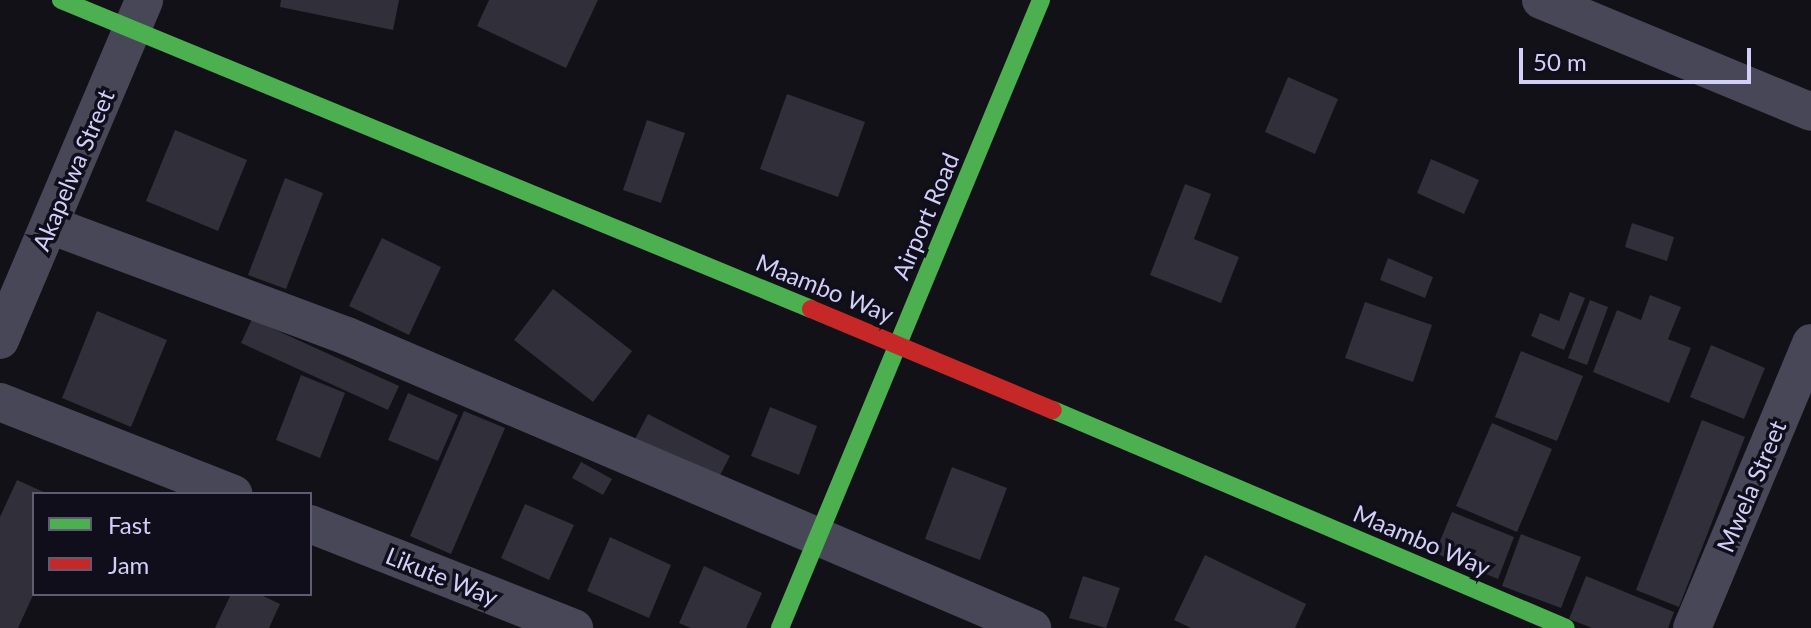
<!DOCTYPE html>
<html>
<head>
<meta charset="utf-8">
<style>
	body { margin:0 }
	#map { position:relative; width:1811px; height:628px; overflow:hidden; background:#121118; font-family:Lato,sans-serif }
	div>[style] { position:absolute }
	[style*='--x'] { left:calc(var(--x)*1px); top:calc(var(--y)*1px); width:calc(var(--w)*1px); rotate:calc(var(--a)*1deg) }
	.building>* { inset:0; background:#302f3a }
	.street>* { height:38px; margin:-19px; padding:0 19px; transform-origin:19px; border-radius:19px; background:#474758 }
	.fast>* { height:18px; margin:-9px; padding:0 9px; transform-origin:9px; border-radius:9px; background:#4caf50 }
	.jam>* { height:18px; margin:-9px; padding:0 9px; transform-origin:9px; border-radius:9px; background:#c62828 }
	span { translate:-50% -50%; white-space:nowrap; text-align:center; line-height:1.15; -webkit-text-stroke:7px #100e1b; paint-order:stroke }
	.street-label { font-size:24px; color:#d2cff8 }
	.legend { position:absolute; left:32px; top:492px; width:280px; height:104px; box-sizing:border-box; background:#100e1b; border:2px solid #5e5b73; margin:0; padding:10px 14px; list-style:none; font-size:24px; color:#d2cff8 }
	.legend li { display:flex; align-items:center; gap:16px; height:40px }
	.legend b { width:40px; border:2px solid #5e5b73 }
	.scale { position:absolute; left:1519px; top:48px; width:232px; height:36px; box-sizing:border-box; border:4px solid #d2cff8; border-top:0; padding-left:10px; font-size:24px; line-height:28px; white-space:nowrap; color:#d2cff8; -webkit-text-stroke:6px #100e1b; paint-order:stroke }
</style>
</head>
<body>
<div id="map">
	<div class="building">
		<div style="clip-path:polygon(281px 0,399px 0,393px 30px,280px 7px)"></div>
		<div style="clip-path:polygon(489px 0,598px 0,566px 68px,477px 26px)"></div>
		<div style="clip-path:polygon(1288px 77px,1338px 99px,1315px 154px,1265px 132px)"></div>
		<div style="clip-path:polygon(787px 94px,865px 122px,838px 197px,760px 169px)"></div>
		<div style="clip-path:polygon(647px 120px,685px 133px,661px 203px,623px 190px)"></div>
		<div style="clip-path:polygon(175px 130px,247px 160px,218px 231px,146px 201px)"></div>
		<div style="clip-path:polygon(1431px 159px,1479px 180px,1464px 214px,1417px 193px)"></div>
		<div style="clip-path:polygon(285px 178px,323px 193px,286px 289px,248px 275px)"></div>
		<div style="clip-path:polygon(1185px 184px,1211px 194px,1194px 239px,1239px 257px,1221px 303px,1150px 275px)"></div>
		<div style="clip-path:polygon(1632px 223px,1674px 237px,1667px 261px,1625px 247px)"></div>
		<div style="clip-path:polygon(382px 238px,441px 267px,409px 335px,349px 306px)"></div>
		<div style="clip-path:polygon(1388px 258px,1433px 277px,1425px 298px,1380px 280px)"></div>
		<div style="clip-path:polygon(553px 289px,632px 351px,593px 402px,514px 340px)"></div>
		<div style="clip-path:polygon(1570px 292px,1585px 298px,1564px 350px,1531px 336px,1540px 313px,1559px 321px)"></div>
		<div style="clip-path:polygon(1650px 295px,1681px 307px,1668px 339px,1691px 348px,1669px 403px,1593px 372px,1617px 310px,1641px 320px)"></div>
		<div style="clip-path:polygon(1590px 300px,1608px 307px,1587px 365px,1568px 358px)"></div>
		<div style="clip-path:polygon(1365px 302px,1432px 325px,1413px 382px,1345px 358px)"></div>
		<div style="clip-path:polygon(97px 311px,167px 340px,131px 427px,62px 398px)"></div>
		<div style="clip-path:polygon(252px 319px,399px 386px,388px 410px,241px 343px)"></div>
		<div style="clip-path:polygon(1711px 345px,1765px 368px,1744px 419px,1690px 397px)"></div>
		<div style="clip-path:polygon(1521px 351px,1583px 376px,1557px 441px,1495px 417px)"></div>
		<div style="clip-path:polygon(301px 375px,345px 393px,320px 458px,276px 440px)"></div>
		<div style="clip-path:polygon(408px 393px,458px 415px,438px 461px,388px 440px)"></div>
		<div style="clip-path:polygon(770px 407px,817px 426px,799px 475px,751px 456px)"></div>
		<div style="clip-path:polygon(464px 411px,505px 428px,451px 554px,410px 536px)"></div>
		<div style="clip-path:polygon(648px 414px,730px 456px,717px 481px,635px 439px)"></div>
		<div style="clip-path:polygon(1702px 420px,1745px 437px,1679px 607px,1636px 590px)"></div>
		<div style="clip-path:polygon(1492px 423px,1552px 449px,1517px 532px,1456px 506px)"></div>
		<div style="clip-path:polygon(581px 462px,612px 479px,603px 495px,572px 478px)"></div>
		<div style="clip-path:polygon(952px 467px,1007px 488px,980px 560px,925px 539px)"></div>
		<div style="clip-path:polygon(17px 480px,48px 494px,34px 494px,34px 593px,18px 628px,0 628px,0 517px)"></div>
		<div style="clip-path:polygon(525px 504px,574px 525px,549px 580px,501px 558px)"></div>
		<div style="clip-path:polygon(1452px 512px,1514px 537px,1498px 579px,1435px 553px)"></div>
		<div style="clip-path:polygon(1521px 534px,1581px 557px,1561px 608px,1502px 586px)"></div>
		<div style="clip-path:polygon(610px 537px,671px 565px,649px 618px,587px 591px)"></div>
		<div style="clip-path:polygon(1205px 555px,1306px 604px,1295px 628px,1191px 628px,1174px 620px)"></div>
		<div style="clip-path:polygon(704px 566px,762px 593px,746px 628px,691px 628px,679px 623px)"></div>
		<div style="clip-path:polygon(1083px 576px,1120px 588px,1106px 628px,1069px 618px)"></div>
		<div style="clip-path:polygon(1586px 576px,1674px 612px,1668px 628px,1592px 628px,1569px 619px)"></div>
		<div style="clip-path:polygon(231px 594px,259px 594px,280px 604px,269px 628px,215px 628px)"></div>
	</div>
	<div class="street">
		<div style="--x:1541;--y:0;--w:292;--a:22.5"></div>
		<div style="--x:50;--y:225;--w:317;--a:20.5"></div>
		<div style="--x:347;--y:336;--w:745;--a:23.09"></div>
		<div style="--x:0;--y:340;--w:369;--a:-67"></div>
		<div style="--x:0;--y:402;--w:251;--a:21.5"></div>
		<div style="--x:310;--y:524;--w:284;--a:21.5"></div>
		<div style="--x:1692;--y:628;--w:309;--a:-67.3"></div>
	</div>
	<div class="fast">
		<div style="--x:61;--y:0;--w:811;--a:22.39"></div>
		<div style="--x:1053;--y:410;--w:557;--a:23.02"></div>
		<div style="--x:780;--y:628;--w:680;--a:-67.43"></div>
	</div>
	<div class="jam">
		<div style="--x:811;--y:309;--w:262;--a:22.7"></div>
	</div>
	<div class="street-label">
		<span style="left:73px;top:170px;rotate:-67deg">Akapelwa Street</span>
		<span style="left:925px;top:216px;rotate:-67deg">Airport Road</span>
		<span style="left:825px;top:288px;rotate:22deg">Maambo Way</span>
		<span style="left:1751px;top:486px;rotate:-67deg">Mwela Street</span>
		<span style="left:1422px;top:540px;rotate:23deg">Maambo Way</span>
		<span style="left:442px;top:576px;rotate:22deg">Likute Way</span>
	</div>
	<ul class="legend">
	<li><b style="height:10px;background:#4caf50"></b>Fast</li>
	<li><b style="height:10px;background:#c62828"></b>Jam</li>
	</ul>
	<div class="scale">50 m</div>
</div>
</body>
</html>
